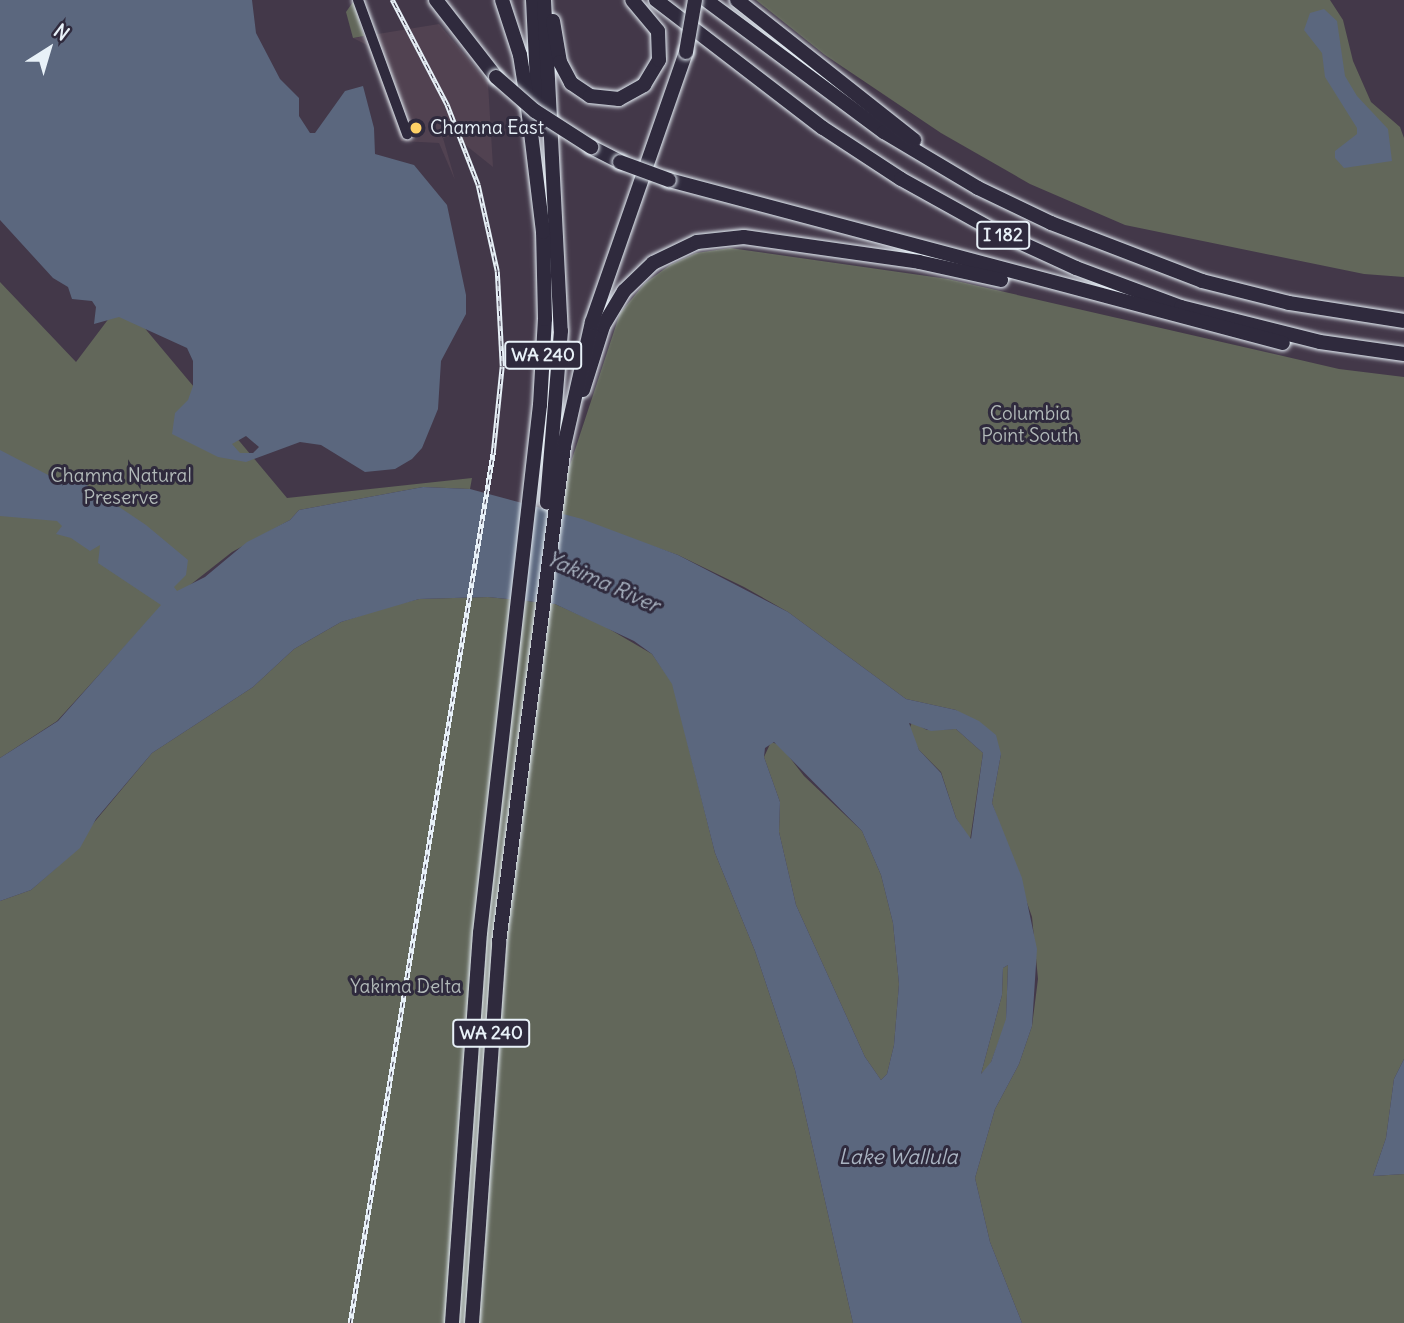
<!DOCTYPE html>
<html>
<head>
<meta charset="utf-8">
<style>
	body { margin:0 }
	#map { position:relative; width:1404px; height:1323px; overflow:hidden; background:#433849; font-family:Delius,sans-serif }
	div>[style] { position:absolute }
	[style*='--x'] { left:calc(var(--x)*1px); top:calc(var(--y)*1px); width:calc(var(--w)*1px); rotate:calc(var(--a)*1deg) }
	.built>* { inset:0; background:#514251 }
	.green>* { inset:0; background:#62675a }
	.water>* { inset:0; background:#5b677e }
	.roads { filter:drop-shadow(0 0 2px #e8f1f8) drop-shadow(0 0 2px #e8f1f8) }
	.minor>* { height:10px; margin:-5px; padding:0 5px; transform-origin:5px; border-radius:5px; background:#2f2a3d }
	.highway>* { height:14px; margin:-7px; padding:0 7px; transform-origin:7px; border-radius:7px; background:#2f2a3d }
	.rail>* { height:4.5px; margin-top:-2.25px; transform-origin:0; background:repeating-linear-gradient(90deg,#2f2a3d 0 5px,#e8f1f8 0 10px); box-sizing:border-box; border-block:2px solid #e8f1f8 }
	.bridges { filter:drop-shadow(0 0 2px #e8f1f8) drop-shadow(0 0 2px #e8f1f8) }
	.highway-bridge>* { height:14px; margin:-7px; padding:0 7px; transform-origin:7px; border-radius:7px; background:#2f2a3d }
	.dots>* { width:19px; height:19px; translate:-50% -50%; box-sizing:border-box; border:4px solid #2f2a3d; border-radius:50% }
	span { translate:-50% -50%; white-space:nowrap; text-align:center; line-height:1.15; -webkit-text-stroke:6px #2f2a3d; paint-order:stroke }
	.shield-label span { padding:2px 5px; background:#2f2a3d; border:2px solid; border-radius:5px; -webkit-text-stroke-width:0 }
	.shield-label { font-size:18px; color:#e8f1f8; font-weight:700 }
	.poi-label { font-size:19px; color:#e8f1f8 }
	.left { translate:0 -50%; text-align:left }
	.park-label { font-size:19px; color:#b2bab9 }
	.water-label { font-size:21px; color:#a9b3c1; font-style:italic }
	.north { position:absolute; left:14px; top:14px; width:70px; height:70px; -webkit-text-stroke:5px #2f2a3d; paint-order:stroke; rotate:37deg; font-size:19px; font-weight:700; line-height:28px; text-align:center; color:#e8f1f8 }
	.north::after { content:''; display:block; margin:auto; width:24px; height:32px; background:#e8f1f8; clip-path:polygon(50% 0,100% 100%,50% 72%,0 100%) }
</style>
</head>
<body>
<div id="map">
	<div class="built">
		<div style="clip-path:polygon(439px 24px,488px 83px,493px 167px,453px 135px,443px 138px,455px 180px,439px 143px,401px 141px,367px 45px,353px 38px)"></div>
	</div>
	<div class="green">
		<div style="clip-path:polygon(756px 0,1330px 0,1343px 20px,1353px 61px,1371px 102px,1400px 127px,1404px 138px,1404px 277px,1364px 274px,1125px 225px,1030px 184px,941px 133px,825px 55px)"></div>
		<div style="clip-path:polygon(353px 2px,364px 36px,353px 38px,346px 12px)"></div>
		<div style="clip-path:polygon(730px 248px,948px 279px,1339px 369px,1404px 377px,1404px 1059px,1394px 1079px,1386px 1138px,1373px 1176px,1404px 1174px,1404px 1323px,1022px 1323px,990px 1242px,975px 1178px,995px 1109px,1019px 1064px,1032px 1026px,1038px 979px,1032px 917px,992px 803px,1001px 754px,956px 710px,906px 699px,788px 612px,744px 587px,678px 555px,562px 515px,568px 471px,620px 313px,645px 283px,670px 265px,696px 253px)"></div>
		<div style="clip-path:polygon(0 282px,76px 362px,122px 301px,287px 498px,472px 478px,470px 489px,423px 487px,299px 510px,290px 520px,232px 552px,157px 611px,57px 721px,0 758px)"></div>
		<div style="clip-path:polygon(488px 597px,555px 604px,604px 626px,652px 654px,673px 684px,715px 853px,755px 951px,795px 1070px,853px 1323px,0 1323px,0 901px,31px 890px,56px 868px,152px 753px,253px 687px,294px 649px,341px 622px,387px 607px,419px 599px)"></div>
		<div style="clip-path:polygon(912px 722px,927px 730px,956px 729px,983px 753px,970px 840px,956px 818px,941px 772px,919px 750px,909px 730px)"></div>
		<div style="clip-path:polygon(771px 742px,780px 745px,804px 776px,862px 831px,881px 875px,893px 923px,899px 984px,894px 1045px,887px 1074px,881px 1080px,865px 1057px,796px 905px,779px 832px,780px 802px,764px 757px)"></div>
		<div style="clip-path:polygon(1008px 965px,1006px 1022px,990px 1065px,981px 1074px,1002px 995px,1003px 968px)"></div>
	</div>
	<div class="water">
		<div style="clip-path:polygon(evenodd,0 0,252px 0,256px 33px,280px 79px,299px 98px,299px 116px,310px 133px,315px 133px,345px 91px,363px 86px,374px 128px,375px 154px,414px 165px,447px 205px,466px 295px,466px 314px,441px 361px,438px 409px,422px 448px,412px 459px,395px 469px,365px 472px,321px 445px,300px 442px,246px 462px,218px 457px,172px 434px,175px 413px,188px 400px,193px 386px,193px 361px,187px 348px,119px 317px,94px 324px,96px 307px,92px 301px,72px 299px,68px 287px,53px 278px,0 220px,0 0,246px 436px,259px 447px,253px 453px,240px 453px,232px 444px,246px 436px)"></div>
		<div style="clip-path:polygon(1324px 9px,1337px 21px,1345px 76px,1357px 96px,1388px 129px,1392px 161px,1344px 168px,1335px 158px,1335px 151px,1357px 134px,1357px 128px,1325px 77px,1322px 53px,1304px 30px,1310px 13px)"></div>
		<div style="clip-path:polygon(evenodd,0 450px,52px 477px,85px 484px,146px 525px,188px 560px,186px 575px,174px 587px,177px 591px,205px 577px,247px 542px,290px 520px,299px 510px,423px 487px,470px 489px,582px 519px,678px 555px,788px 612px,906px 699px,956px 710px,979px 721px,996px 735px,1001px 754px,992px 803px,1022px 878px,1037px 949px,1032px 1026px,1019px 1064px,995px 1109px,975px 1178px,990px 1242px,1022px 1323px,853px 1323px,795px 1070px,755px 951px,715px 853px,672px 684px,652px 654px,634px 641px,555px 604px,488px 597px,419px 599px,341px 622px,294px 649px,253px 687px,152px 753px,96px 819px,80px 848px,31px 890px,0 901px,0 758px,58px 721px,161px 605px,98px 563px,100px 545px,90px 551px,71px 538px,56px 534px,62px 526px,57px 521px,0 516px,0 450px,909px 723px,931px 731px,956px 729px,983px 753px,971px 839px,956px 818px,941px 773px,919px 750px,909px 723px,0 450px,774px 742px,862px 831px,881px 875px,893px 923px,899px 984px,894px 1045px,887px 1074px,881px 1080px,865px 1057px,796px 905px,779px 832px,780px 802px,764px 757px,765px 748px,774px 742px,0 450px,1008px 965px,1006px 1019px,991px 1062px,981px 1074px,1002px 995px,1003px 968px,1008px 965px)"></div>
		<div style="clip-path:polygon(1404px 1059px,1404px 1174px,1373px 1176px,1386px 1138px,1394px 1079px)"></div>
	</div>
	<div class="roads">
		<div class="minor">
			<div style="--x:358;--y:0;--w:143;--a:69.9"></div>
		</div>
		<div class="highway">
			<div style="--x:436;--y:0;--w:98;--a:52.1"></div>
			<div style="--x:533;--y:0;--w:122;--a:87.2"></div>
			<div style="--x:544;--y:0;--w:331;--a:87.1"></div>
			<div style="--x:561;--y:331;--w:172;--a:94.7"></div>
			<div style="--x:656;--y:0;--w:210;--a:37.5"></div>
			<div style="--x:823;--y:128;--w:93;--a:33.2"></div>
			<div style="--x:901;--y:179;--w:105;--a:29"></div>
			<div style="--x:993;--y:230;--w:91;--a:24.6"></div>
			<div style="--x:1076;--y:268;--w:112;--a:20.4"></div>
			<div style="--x:1181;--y:307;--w:143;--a:14.1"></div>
			<div style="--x:1320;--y:342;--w:85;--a:8.1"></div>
			<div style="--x:706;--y:0;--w:222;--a:36.6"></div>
			<div style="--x:884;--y:132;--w:109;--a:30.8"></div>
			<div style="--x:978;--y:188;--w:81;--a:25.6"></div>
			<div style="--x:1051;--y:223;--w:162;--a:21"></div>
			<div style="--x:1202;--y:281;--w:90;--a:14.2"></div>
			<div style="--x:1289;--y:303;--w:116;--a:8.9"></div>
			<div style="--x:737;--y:0;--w:226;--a:38.3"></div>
			<div style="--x:553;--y:21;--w:42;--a:80.3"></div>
			<div style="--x:560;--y:62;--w:24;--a:62"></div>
			<div style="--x:571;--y:83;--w:23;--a:34"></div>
			<div style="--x:590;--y:96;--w:29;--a:6"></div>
			<div style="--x:619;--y:99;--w:29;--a:-29"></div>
			<div style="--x:644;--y:85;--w:29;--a:-59"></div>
			<div style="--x:659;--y:60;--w:29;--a:-92"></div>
			<div style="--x:658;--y:31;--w:40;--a:-130"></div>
			<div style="--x:591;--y:147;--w:33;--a:27"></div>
			<div style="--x:669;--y:180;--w:635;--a:14.87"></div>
			<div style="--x:583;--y:390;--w:67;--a:-72.6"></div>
			<div style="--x:603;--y:326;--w:41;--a:-59"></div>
			<div style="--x:624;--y:291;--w:40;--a:-44"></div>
			<div style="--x:653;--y:263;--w:49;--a:-25.5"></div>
			<div style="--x:697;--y:242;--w:47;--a:-6.1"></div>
			<div style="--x:744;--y:237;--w:177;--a:8.1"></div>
			<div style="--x:919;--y:262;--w:84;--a:12.4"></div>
			<div style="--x:452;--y:1323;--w:391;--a:-85.9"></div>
			<div style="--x:480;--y:933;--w:531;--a:-83.52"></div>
			<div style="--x:540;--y:405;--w:86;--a:-86.7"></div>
			<div style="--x:545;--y:319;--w:87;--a:-91.3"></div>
			<div style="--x:543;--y:232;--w:134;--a:-96.9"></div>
			<div style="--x:527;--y:99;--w:45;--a:-99"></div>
			<div style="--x:520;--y:55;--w:58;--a:-108.1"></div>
			<div style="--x:472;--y:1323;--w:382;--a:-85.9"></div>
			<div style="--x:499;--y:942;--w:500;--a:-82.53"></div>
			<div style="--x:564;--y:446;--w:127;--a:-77.3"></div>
			<div style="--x:592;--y:322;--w:286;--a:-70.8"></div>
		</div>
	</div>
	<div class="rail">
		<div style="--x:350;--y:1323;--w:882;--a:-80.67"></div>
		<div style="--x:493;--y:453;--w:87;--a:-84.1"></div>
		<div style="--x:502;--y:366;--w:95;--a:-93"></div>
		<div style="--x:497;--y:271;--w:88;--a:-102.5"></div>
		<div style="--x:478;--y:185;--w:86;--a:-111.2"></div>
		<div style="--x:447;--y:105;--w:119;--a:-117.6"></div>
	</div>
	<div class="bridges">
		<div class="highway-bridge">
			<div style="--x:686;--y:52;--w:53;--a:-80.2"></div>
			<div style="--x:496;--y:77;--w:52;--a:41.1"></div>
			<div style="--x:535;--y:111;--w:67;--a:32.7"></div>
			<div style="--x:620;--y:162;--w:52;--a:20.2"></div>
		</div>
	</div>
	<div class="dots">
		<div style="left:416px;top:128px;background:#ffd166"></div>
	</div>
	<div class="shield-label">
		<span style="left:1003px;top:235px">I 182</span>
		<span style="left:543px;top:355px">WA 240</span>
		<span style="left:491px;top:1033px">WA 240</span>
	</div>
	<div class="poi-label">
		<span class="left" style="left:430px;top:128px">Chamna East</span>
	</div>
	<div class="park-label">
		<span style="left:1030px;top:425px">Columbia<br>Point South</span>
		<span style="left:121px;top:487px">Chamna Natural<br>Preserve</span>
		<span style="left:406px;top:987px">Yakima Delta</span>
	</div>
	<div class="water-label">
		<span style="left:603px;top:582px;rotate:24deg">Yakima River</span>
		<span style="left:898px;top:1157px">Lake Wallula</span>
	</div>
	<div class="north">N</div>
</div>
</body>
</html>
